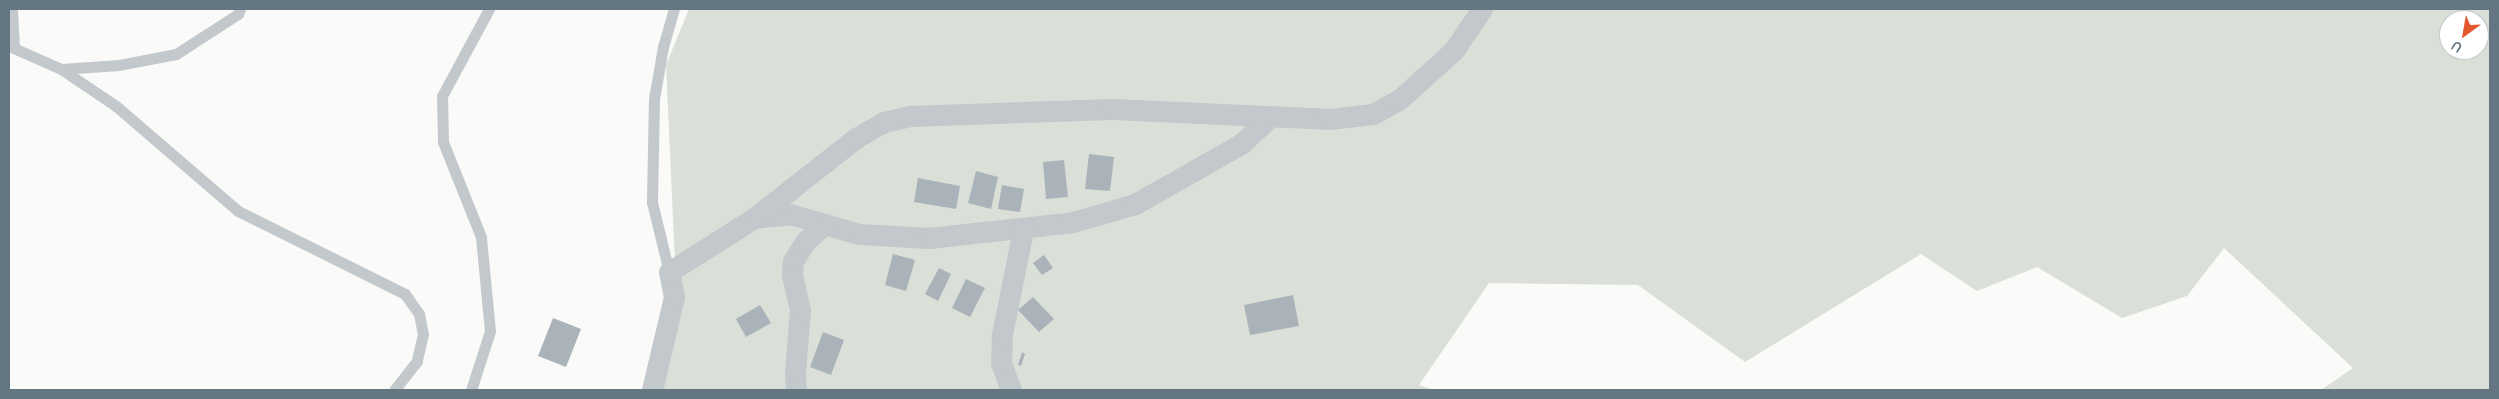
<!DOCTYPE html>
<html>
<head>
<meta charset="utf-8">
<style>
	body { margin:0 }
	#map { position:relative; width:2499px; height:399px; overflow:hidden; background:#fafaf8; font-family:Quicksand,sans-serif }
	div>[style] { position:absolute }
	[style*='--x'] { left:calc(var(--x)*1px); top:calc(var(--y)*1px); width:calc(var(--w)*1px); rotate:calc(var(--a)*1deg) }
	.green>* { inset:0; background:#dadfd7 }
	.building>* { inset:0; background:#aab3b9 }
	.service>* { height:11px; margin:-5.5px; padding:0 5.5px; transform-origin:5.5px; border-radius:5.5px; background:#c3c8cc }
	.minor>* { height:21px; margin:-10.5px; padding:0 10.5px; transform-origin:10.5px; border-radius:10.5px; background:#c3c8cc }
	span { translate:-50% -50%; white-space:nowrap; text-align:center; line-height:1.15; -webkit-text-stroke:5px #fff; paint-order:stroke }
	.frame { position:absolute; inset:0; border:10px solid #657683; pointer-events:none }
	.north { position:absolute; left:2439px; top:10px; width:50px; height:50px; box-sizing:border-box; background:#fff; border:1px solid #c1c8cd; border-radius:50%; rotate:212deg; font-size:14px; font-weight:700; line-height:20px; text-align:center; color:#657683 }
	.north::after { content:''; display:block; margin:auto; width:18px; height:22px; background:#e4572e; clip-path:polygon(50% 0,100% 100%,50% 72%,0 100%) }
</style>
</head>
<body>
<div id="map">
	<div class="green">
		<div style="clip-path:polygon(evenodd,689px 9px,2490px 9px,2490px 390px,2321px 390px,2353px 368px,2224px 248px,2187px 296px,2122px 318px,2037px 267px,1977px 291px,1921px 254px,1745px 362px,1638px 285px,1489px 283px,1419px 385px,1434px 390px,656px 390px,677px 306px,666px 65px,689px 9px,2449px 20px,2479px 20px,2479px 50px,2449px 50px,2449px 20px)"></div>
	</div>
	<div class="building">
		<div style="clip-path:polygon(1089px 154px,1114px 157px,1110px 191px,1085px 189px)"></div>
		<div style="clip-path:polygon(1064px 160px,1068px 197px,1046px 199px,1043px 162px)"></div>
		<div style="clip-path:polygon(976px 171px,998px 177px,991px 209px,968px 203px)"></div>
		<div style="clip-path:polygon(918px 178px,960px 186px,956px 209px,914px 202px)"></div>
		<div style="clip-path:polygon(1002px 185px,1024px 189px,1020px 212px,998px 209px)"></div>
		<div style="clip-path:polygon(893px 254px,915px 260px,906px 291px,885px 285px)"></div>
		<div style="clip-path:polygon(1044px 255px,1053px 268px,1042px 275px,1033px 263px)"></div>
		<div style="clip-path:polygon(939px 268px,951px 274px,938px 301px,925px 294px)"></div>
		<div style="clip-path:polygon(966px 279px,985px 288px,970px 317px,952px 308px)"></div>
		<div style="clip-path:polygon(1293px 295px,1299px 326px,1250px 335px,1244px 305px)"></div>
		<div style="clip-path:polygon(1033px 297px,1054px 319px,1039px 332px,1018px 310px)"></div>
		<div style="clip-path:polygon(760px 305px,771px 323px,746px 337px,736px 319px)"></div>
		<div style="clip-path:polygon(553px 318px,581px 329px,566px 367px,538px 356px)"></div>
		<div style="clip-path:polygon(823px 332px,844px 340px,831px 375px,810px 367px)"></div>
		<div style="clip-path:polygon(1022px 352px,1025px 354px,1021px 366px,1018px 365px)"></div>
	</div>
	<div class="service">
		<div style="--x:12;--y:9;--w:39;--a:87"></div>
		<div style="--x:240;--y:9;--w:5;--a:112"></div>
		<div style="--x:238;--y:14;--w:74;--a:147.2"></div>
		<div style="--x:176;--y:54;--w:58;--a:169.1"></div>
		<div style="--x:119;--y:65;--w:58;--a:176.1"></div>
		<div style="--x:61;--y:69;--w:66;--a:33.9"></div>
		<div style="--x:116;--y:106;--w:161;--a:40.7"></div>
		<div style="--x:238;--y:211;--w:186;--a:26.4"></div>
		<div style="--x:405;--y:294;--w:24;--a:55"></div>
		<div style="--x:419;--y:314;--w:20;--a:79"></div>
		<div style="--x:423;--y:334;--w:28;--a:103"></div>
		<div style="--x:417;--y:361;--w:37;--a:128"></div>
		<div style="--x:9;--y:46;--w:57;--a:23.9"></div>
		<div style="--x:669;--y:272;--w:72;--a:-103.7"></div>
		<div style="--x:652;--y:202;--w:103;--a:-88.9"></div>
		<div style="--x:654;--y:99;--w:53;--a:-80.2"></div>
		<div style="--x:663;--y:47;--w:40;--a:-74"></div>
		<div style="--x:471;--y:390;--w:62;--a:-72.1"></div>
		<div style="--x:490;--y:331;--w:94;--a:-95.5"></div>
		<div style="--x:481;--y:237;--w:102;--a:-111.8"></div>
		<div style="--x:443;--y:142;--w:46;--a:-91.2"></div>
		<div style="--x:442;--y:96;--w:99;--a:-61.6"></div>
	</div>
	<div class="minor">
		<div style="--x:754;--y:218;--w:36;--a:-6"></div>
		<div style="--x:790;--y:214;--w:72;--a:16.2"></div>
		<div style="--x:859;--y:234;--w:70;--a:3.3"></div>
		<div style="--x:929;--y:238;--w:145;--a:-6.3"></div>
		<div style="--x:1073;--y:222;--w:65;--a:-16.2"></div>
		<div style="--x:1135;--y:204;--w:122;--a:-29.5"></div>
		<div style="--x:1241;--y:144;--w:41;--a:-43"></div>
		<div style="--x:652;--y:390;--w:96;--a:-76.7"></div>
		<div style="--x:674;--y:297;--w:25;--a:-101"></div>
		<div style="--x:669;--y:272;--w:101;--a:-32.4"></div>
		<div style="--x:754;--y:218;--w:130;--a:-38.1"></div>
		<div style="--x:856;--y:138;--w:32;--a:-30"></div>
		<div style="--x:884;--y:122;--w:27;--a:-13"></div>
		<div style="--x:910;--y:116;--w:202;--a:-2"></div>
		<div style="--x:1112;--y:109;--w:217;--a:2.6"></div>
		<div style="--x:1329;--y:119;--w:44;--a:-6.5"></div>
		<div style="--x:1373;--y:114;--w:31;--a:-29"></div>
		<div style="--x:1400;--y:99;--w:73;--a:-42.2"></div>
		<div style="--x:1454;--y:50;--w:50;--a:-55.7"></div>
		<div style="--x:796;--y:390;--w:18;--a:-93"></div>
		<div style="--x:795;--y:372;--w:62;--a:-85.4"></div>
		<div style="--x:800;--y:310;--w:36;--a:-103"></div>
		<div style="--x:792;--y:275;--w:14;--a:-86"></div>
		<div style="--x:793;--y:261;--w:22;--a:-58"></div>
		<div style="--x:805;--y:242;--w:25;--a:-43"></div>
		<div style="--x:1011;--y:390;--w:29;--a:-110"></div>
		<div style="--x:1001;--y:363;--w:29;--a:-88"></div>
		<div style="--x:1002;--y:334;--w:106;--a:-78.6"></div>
	</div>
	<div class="frame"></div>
	<div class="north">U</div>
</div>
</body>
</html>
